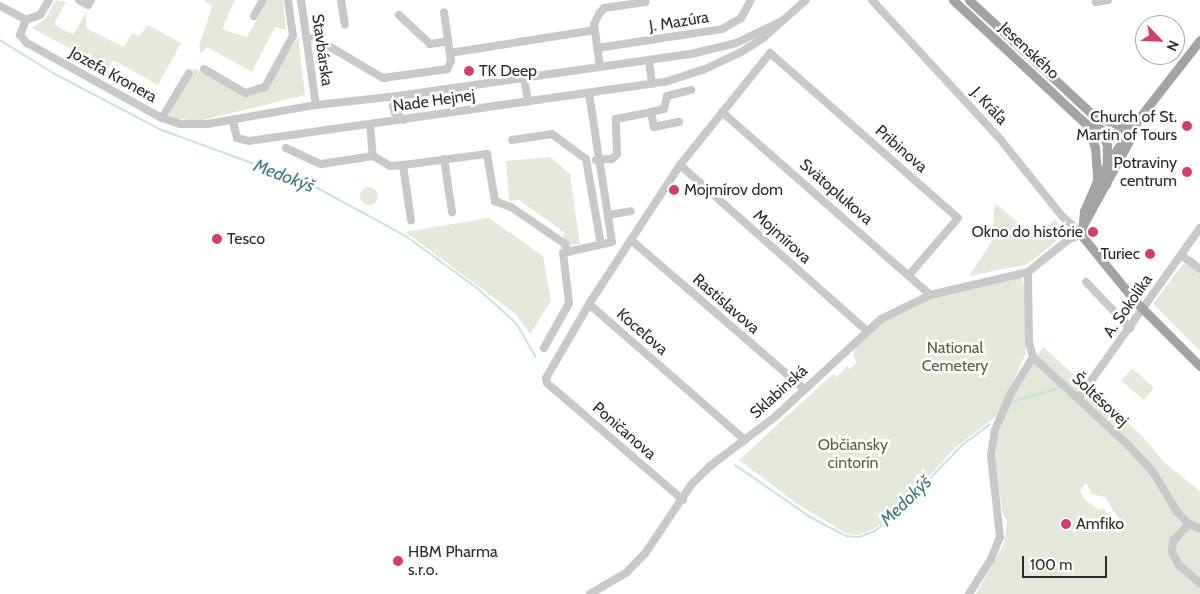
<!DOCTYPE html>
<html>
<head>
<meta charset="utf-8">
<style>
	body { margin:0 }
	#map { position:relative; width:1200px; height:594px; overflow:hidden; background:#fff; font-family:Cabin,sans-serif }
	div>[style] { position:absolute }
	[style*='--x'] { left:calc(var(--x)*1px); top:calc(var(--y)*1px); width:calc(var(--w)*1px); rotate:calc(var(--a)*1deg) }
	.green>* { inset:0; background:#e4e8da }
	.round { border-radius:50% }
	.stream>* { height:2px; margin:-1px; padding:0 1px; transform-origin:1px; border-radius:1px; background:#c8e1e6 }
	.minor>* { height:8px; margin:-4px; padding:0 4px; transform-origin:4px; border-radius:4px; background:#c8c8c8 }
	.major>* { height:9px; margin:-4.5px; padding:0 4.5px; transform-origin:4.5px; border-radius:4.5px; background:#a3a3a3 }
	.dots>* { width:14px; height:14px; translate:-50% -50%; box-sizing:border-box; border:2px solid #fff; border-radius:50% }
	span { translate:-50% -50%; white-space:nowrap; text-align:center; line-height:1.15; -webkit-text-stroke:5px #fff; paint-order:stroke }
	.street-label { font-size:16px; color:#2b2b2b }
	.poi-label { font-size:16px; color:#2b2b2b }
	.left { translate:0 -50%; text-align:left }
	.right { translate:-100% -50%; text-align:right }
	.park-label { font-size:16px; color:#56623e }
	.water-label { font-size:18px; color:#437884; font-style:italic }
	.north { position:absolute; left:1135px; top:15px; width:50px; height:50px; box-sizing:border-box; background:#fff; border:1px solid #aaa; border-radius:50%; rotate:114deg; font-size:14px; font-weight:700; line-height:20px; text-align:center; color:#2b2b2b }
	.north::after { content:''; display:block; margin:auto; width:18px; height:22px; background:#d23e67; clip-path:polygon(50% 0,100% 100%,50% 72%,0 100%) }
	.scale { position:absolute; left:1022px; top:556px; width:85px; height:22px; box-sizing:border-box; border:2px solid #2b2b2b; border-top:0; padding-left:6px; font-size:15px; line-height:18px; white-space:nowrap; color:#2b2b2b; -webkit-text-stroke:4px #fff; paint-order:stroke }
</style>
</head>
<body>
<div id="map">
	<div class="green">
		<div style="clip-path:polygon(56px 0,66px 2px,54px 24px,73px 35px,86px 13px,86px 28px,124px 47px,132px 33px,139px 36px,148px 25px,181px 43px,158px 85px,113px 60px,107px 69px,32px 28px,46px 18px)"></div>
		<div style="clip-path:polygon(204px 0,235px 0,222px 29px,247px 37px,268px 0,283px 0,286px 30px,275px 27px,252px 72px,207px 47px,201px 54px,199px 46px,212px 7px)"></div>
		<div style="clip-path:polygon(298px 37px,305px 95px,198px 121px,170px 118px,170px 111px,194px 68px,234px 90px,268px 88px)"></div>
		<div style="clip-path:polygon(550px 157px,570px 174px,580px 244px,569px 245px,562px 239px,565px 233px,519px 200px,509px 201px,506px 161px)"></div>
		<div class="round" style="left:360px;top:187px;width:18px;height:18px"></div>
		<div style="clip-path:polygon(995px 203px,1035px 236px,1055px 219px,1066px 233px,1028px 264px,969px 276px,991px 243px)"></div>
		<div style="clip-path:polygon(489px 218px,543px 256px,551px 301px,530px 334px,516px 314px,405px 232px)"></div>
		<div style="clip-path:polygon(1186px 260px,1200px 271px,1200px 351px,1153px 304px)"></div>
		<div style="clip-path:polygon(1021px 277px,1026px 290px,1026px 353px,997px 416px,956px 447px,897px 511px,875px 528px,858px 535px,847px 534px,796px 503px,739px 460px,833px 374px,837px 377px,847px 366px,850px 369px,856px 363px,853px 353px,862px 340px,888px 318px,930px 298px)"></div>
		<div style="clip-path:polygon(evenodd,1043px 347px,1142px 436px,1165px 463px,1200px 491px,1200px 594px,976px 594px,1004px 544px,1007px 520px,1003px 516px,995px 462px,997px 437px,1012px 396px,1043px 347px,1086px 483px,1092px 494px,1105px 497px,1120px 521px,1106px 531px,1103px 521px,1110px 517px,1103px 508px,1099px 510px,1085px 500px,1080px 490px,1086px 483px)"></div>
		<div style="clip-path:polygon(1132px 368px,1154px 388px,1144px 400px,1121px 381px)"></div>
	</div>
	<div class="stream">
		<div style="--x:0;--y:40;--w:62;--a:31.9"></div>
		<div style="--x:53;--y:73;--w:120;--a:27.8"></div>
		<div style="--x:159;--y:129;--w:165;--a:20.2"></div>
		<div style="--x:314;--y:186;--w:106;--a:28.7"></div>
		<div style="--x:407;--y:237;--w:87;--a:36.1"></div>
		<div style="--x:477;--y:288;--w:52;--a:41.9"></div>
		<div style="--x:516;--y:323;--w:39;--a:60"></div>
		<div style="--x:1011;--y:402;--w:53;--a:-16.4"></div>
		<div style="--x:735;--y:465;--w:91;--a:34.7"></div>
		<div style="--x:810;--y:517;--w:41;--a:27.8"></div>
		<div style="--x:846;--y:536;--w:13;--a:4"></div>
		<div style="--x:859;--y:537;--w:17;--a:-21"></div>
		<div style="--x:875;--y:531;--w:30;--a:-40"></div>
		<div style="--x:898;--y:512;--w:91;--a:-46.3"></div>
		<div style="--x:961;--y:446;--w:36;--a:-37"></div>
	</div>
	<div class="minor">
		<div style="--x:79;--y:0;--w:10;--a:29"></div>
		<div style="--x:88;--y:5;--w:6;--a:-59"></div>
		<div style="--x:301;--y:0;--w:106;--a:81.9"></div>
		<div style="--x:341;--y:0;--w:25;--a:81"></div>
		<div style="--x:1096;--y:2;--w:12;--a:-9"></div>
		<div style="--x:0;--y:6;--w:30;--a:28"></div>
		<div style="--x:26;--y:20;--w:16;--a:112"></div>
		<div style="--x:20;--y:35;--w:11;--a:49"></div>
		<div style="--x:27;--y:43;--w:154;--a:29.1"></div>
		<div style="--x:162;--y:118;--w:52;--a:-59"></div>
		<div style="--x:399;--y:15;--w:42;--a:43.1"></div>
		<div style="--x:430;--y:44;--w:18;--a:-9"></div>
		<div style="--x:254;--y:16;--w:18;--a:-61"></div>
		<div style="--x:26;--y:20;--w:15;--a:-20"></div>
		<div style="--x:40;--y:15;--w:17;--a:-59"></div>
		<div style="--x:308;--y:39;--w:7;--a:-8"></div>
		<div style="--x:315;--y:38;--w:79;--a:30.5"></div>
		<div style="--x:383;--y:78;--w:65;--a:-8"></div>
		<div style="--x:447;--y:69;--w:9;--a:-63"></div>
		<div style="--x:451;--y:61;--w:49;--a:-98.1"></div>
		<div style="--x:597;--y:48;--w:126;--a:-8.6"></div>
		<div style="--x:722;--y:29;--w:22;--a:-30"></div>
		<div style="--x:741;--y:18;--w:21;--a:-61"></div>
		<div style="--x:450;--y:53;--w:147;--a:-9"></div>
		<div style="--x:649;--y:60;--w:24;--a:83"></div>
		<div style="--x:600;--y:67;--w:43;--a:-97.9"></div>
		<div style="--x:594;--y:24;--w:11;--a:-63"></div>
		<div style="--x:599;--y:14;--w:8;--a:-50"></div>
		<div style="--x:604;--y:8;--w:42;--a:-8.1"></div>
		<div style="--x:204;--y:69;--w:48;--a:30.3"></div>
		<div style="--x:245;--y:93;--w:21;--a:-17"></div>
		<div style="--x:265;--y:87;--w:58;--a:-61.2"></div>
		<div style="--x:293;--y:36;--w:36;--a:-98"></div>
		<div style="--x:524;--y:77;--w:25;--a:81"></div>
		<div style="--x:398;--y:96;--w:11;--a:117"></div>
		<div style="--x:393;--y:106;--w:7;--a:74"></div>
		<div style="--x:395;--y:113;--w:11;--a:38"></div>
		<div style="--x:722;--y:112;--w:277;--a:41.3"></div>
		<div style="--x:162;--y:118;--w:19;--a:18"></div>
		<div style="--x:180;--y:124;--w:27;--a:0"></div>
		<div style="--x:207;--y:124;--w:111;--a:-9.9"></div>
		<div style="--x:316;--y:105;--w:82;--a:-6.3"></div>
		<div style="--x:398;--y:96;--w:300;--a:-8.2"></div>
		<div style="--x:695;--y:53;--w:42;--a:-13.7"></div>
		<div style="--x:736;--y:43;--w:49;--a:-25.5"></div>
		<div style="--x:233;--y:121;--w:17;--a:77"></div>
		<div style="--x:237;--y:138;--w:12;--a:14"></div>
		<div style="--x:249;--y:141;--w:420;--a:-8.1"></div>
		<div style="--x:665;--y:82;--w:40;--a:-18"></div>
		<div style="--x:703;--y:70;--w:42;--a:-25.3"></div>
		<div style="--x:741;--y:52;--w:26;--a:-32"></div>
		<div style="--x:763;--y:38;--w:57;--a:-41.5"></div>
		<div style="--x:679;--y:122;--w:25;--a:169"></div>
		<div style="--x:654;--y:127;--w:15;--a:-101"></div>
		<div style="--x:651;--y:112;--w:13;--a:-13"></div>
		<div style="--x:664;--y:109;--w:13;--a:-77"></div>
		<div style="--x:667;--y:96;--w:25;--a:-14"></div>
		<div style="--x:370;--y:124;--w:32;--a:85"></div>
		<div style="--x:512;--y:140;--w:40;--a:-8.5"></div>
		<div style="--x:552;--y:134;--w:42;--a:36.3"></div>
		<div style="--x:586;--y:159;--w:81;--a:80.1"></div>
		<div style="--x:286;--y:148;--w:38;--a:25"></div>
		<div style="--x:321;--y:164;--w:53;--a:-8.7"></div>
		<div style="--x:373;--y:156;--w:20;--a:30"></div>
		<div style="--x:390;--y:166;--w:13;--a:-4"></div>
		<div style="--x:403;--y:165;--w:85;--a:-7.5"></div>
		<div style="--x:487;--y:154;--w:48;--a:80.3"></div>
		<div style="--x:495;--y:201;--w:17;--a:21"></div>
		<div style="--x:511;--y:207;--w:65;--a:34.4"></div>
		<div style="--x:565;--y:244;--w:8;--a:76"></div>
		<div style="--x:444;--y:159;--w:54;--a:81.4"></div>
		<div style="--x:596;--y:160;--w:16;--a:-4"></div>
		<div style="--x:612;--y:159;--w:7;--a:-45"></div>
		<div style="--x:617;--y:154;--w:35;--a:-92"></div>
		<div style="--x:616;--y:119;--w:36;--a:-11"></div>
		<div style="--x:403;--y:165;--w:56;--a:81.7"></div>
		<div style="--x:680;--y:165;--w:249;--a:41.6"></div>
		<div style="--x:609;--y:215;--w:22;--a:-10"></div>
		<div style="--x:631;--y:240;--w:228;--a:40.7"></div>
		<div style="--x:1181;--y:255;--w:24;--a:36"></div>
		<div style="--x:1028;--y:272;--w:70;--a:89.2"></div>
		<div style="--x:1029;--y:342;--w:16;--a:75"></div>
		<div style="--x:1033;--y:357;--w:129;--a:42.8"></div>
		<div style="--x:1128;--y:445;--w:37;--a:47"></div>
		<div style="--x:1153;--y:472;--w:47;--a:59"></div>
		<div style="--x:1177;--y:512;--w:17;--a:45"></div>
		<div style="--x:1189;--y:524;--w:12;--a:24"></div>
		<div style="--x:1086;--y:282;--w:64;--a:46.3"></div>
		<div style="--x:589;--y:304;--w:166;--a:-56.8"></div>
		<div style="--x:680;--y:165;--w:144;--a:-51.2"></div>
		<div style="--x:770;--y:53;--w:250;--a:41.3"></div>
		<div style="--x:958;--y:218;--w:74;--a:130.6"></div>
		<div style="--x:544;--y:348;--w:51;--a:-60.9"></div>
		<div style="--x:569;--y:303;--w:50;--a:-96.8"></div>
		<div style="--x:563;--y:253;--w:50;--a:-12.7"></div>
		<div style="--x:612;--y:242;--w:151;--a:-98.8"></div>
		<div style="--x:1078;--y:399;--w:210;--a:-54.5"></div>
		<div style="--x:683;--y:500;--w:179;--a:-139.3"></div>
		<div style="--x:547;--y:383;--w:5;--a:-101"></div>
		<div style="--x:546;--y:378;--w:86;--a:-59.8"></div>
		<div style="--x:589;--y:304;--w:207;--a:41.1"></div>
		<div style="--x:1189;--y:524;--w:23;--a:133"></div>
		<div style="--x:1173;--y:541;--w:11;--a:95"></div>
		<div style="--x:1172;--y:552;--w:15;--a:62"></div>
		<div style="--x:1179;--y:565;--w:28;--a:41"></div>
		<div style="--x:590;--y:594;--w:42;--a:-30.3"></div>
		<div style="--x:626;--y:573;--w:29;--a:-46"></div>
		<div style="--x:646;--y:552;--w:81;--a:-56.1"></div>
		<div style="--x:691;--y:485;--w:27;--a:-45"></div>
		<div style="--x:710;--y:466;--w:83;--a:-37.1"></div>
		<div style="--x:776;--y:416;--w:143;--a:-42.7"></div>
		<div style="--x:881;--y:319;--w:55;--a:-26.1"></div>
		<div style="--x:930;--y:295;--w:101;--a:-13.2"></div>
		<div style="--x:1028;--y:272;--w:51;--a:-38.7"></div>
		<div style="--x:1068;--y:240;--w:15;--a:-23"></div>
		<div style="--x:1082;--y:234;--w:27;--a:-138"></div>
		<div style="--x:1062;--y:216;--w:97;--a:-128.8"></div>
		<div style="--x:1001;--y:140;--w:190;--a:-132.7"></div>
		<div style="--x:969;--y:594;--w:41;--a:-57.8"></div>
		<div style="--x:991;--y:559;--w:24;--a:-68"></div>
		<div style="--x:1000;--y:537;--w:82;--a:-96.3"></div>
		<div style="--x:991;--y:455;--w:25;--a:-81"></div>
		<div style="--x:995;--y:430;--w:40;--a:-66.6"></div>
		<div style="--x:1011;--y:393;--w:42;--a:-58.6"></div>
	</div>
	<div class="major">
		<div style="--x:953;--y:0;--w:182;--a:43"></div>
		<div style="--x:1086;--y:124;--w:27;--a:20"></div>
		<div style="--x:1111;--y:133;--w:18;--a:-3"></div>
		<div style="--x:969;--y:0;--w:169;--a:42.8"></div>
		<div style="--x:1093;--y:115;--w:33;--a:65"></div>
		<div style="--x:1107;--y:145;--w:39;--a:91"></div>
		<div style="--x:1200;--y:40;--w:117;--a:128"></div>
		<div style="--x:1128;--y:132;--w:58;--a:122.3"></div>
		<div style="--x:1097;--y:181;--w:33;--a:113"></div>
		<div style="--x:1084;--y:211;--w:25;--a:95"></div>
		<div style="--x:1082;--y:236;--w:85;--a:50.7"></div>
		<div style="--x:1136;--y:302;--w:91;--a:45"></div>
		<div style="--x:1093;--y:116;--w:24;--a:19"></div>
		<div style="--x:1116;--y:124;--w:20;--a:-3"></div>
		<div style="--x:1086;--y:124;--w:25;--a:69"></div>
		<div style="--x:1095;--y:147;--w:32;--a:86"></div>
		<div style="--x:1083;--y:225;--w:111;--a:-61.3"></div>
	</div>
	<div class="dots">
		<div style="left:469px;top:71px;background:#d23e67"></div>
		<div style="left:1187px;top:126px;background:#d23e67"></div>
		<div style="left:1187px;top:172px;background:#d23e67"></div>
		<div style="left:674px;top:190px;background:#d23e67"></div>
		<div style="left:1093px;top:232px;background:#d23e67"></div>
		<div style="left:217px;top:239px;background:#d23e67"></div>
		<div style="left:1150px;top:254px;background:#d23e67"></div>
		<div style="left:1066px;top:524px;background:#d23e67"></div>
		<div style="left:398px;top:561px;background:#d23e67"></div>
	</div>
	<div class="street-label">
		<span style="left:679px;top:22px;rotate:-9deg">J. Mazúra</span>
		<span style="left:322px;top:50px;rotate:82deg">Stavbárska</span>
		<span style="left:1029px;top:51px;rotate:43deg">Jesenského</span>
		<span style="left:113px;top:75px;rotate:29deg">Jozefa Kronera</span>
		<span style="left:434px;top:101px;rotate:-8deg">Nade Hejnej</span>
		<span style="left:989px;top:106px;rotate:47deg">J. Kráľa</span>
		<span style="left:901px;top:149px;rotate:41deg">Pribinova</span>
		<span style="left:836px;top:192px;rotate:41deg">Svätoplukova</span>
		<span style="left:782px;top:237px;rotate:42deg">Mojmírova</span>
		<span style="left:726px;top:304px;rotate:41deg">Rastislavova</span>
		<span style="left:1128px;top:306px;rotate:-55deg">A. Sokolíka</span>
		<span style="left:642px;top:332px;rotate:41deg">Koceľova</span>
		<span style="left:779px;top:392px;rotate:-42deg">Sklabinská</span>
		<span style="left:1100px;top:400px;rotate:43deg">Šoltésovej</span>
		<span style="left:624px;top:431px;rotate:41deg">Poničanova</span>
	</div>
	<div class="poi-label">
		<span class="left" style="left:479px;top:71px">TK Deep</span>
		<span class="right" style="left:1177px;top:126px">Church of St.<br>Martin of Tours</span>
		<span class="right" style="left:1177px;top:172px">Potraviny<br>centrum</span>
		<span class="left" style="left:684px;top:190px">Mojmírov dom</span>
		<span class="right" style="left:1083px;top:232px">Okno do histórie</span>
		<span class="left" style="left:227px;top:239px">Tesco</span>
		<span class="right" style="left:1140px;top:254px">Turiec</span>
		<span class="left" style="left:1076px;top:524px">Amfiko</span>
		<span class="left" style="left:408px;top:561px">HBM Pharma<br>s.r.o.</span>
	</div>
	<div class="park-label">
		<span style="left:955px;top:357px">National<br>Cemetery</span>
		<span style="left:853px;top:454px">Občiansky<br>cintorín</span>
	</div>
	<div class="water-label">
		<span style="left:284px;top:176px;rotate:21deg">Medokýš</span>
		<span style="left:906px;top:501px;rotate:-44deg">Medokýš</span>
	</div>
	<div class="north">N</div>
	<div class="scale">100 m</div>
</div>
</body>
</html>
